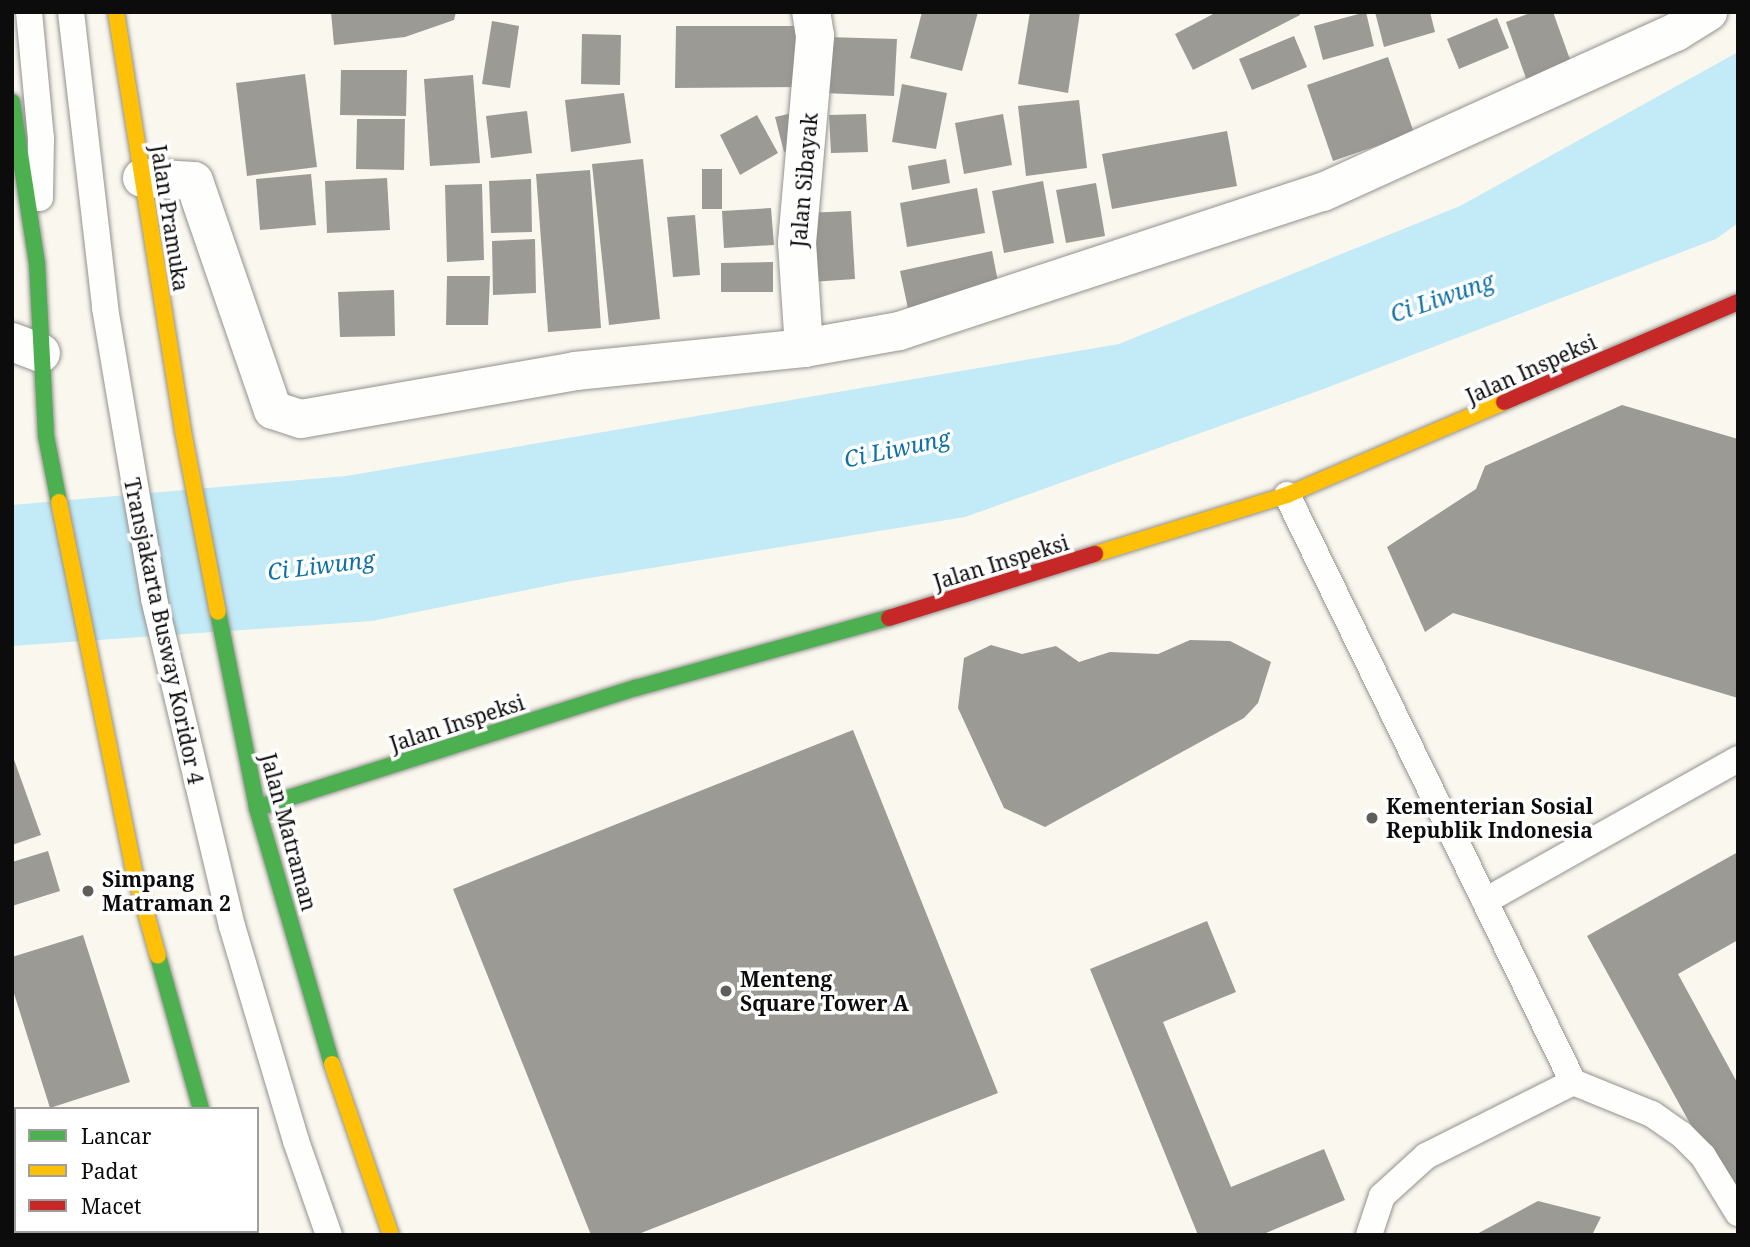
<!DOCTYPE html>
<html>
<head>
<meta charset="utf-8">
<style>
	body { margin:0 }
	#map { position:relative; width:1750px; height:1247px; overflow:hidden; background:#faf7ef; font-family:"Noto Serif",serif }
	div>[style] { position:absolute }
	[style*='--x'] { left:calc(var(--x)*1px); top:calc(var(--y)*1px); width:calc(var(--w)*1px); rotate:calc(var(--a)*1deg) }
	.water>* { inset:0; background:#c2eaf7 }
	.building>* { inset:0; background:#9c9a95 }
	.roads { filter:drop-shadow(0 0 2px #93928e) drop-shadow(0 0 2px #93928e) }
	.lane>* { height:26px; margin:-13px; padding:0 13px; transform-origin:13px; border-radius:13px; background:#fefefd }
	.street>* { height:38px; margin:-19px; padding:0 19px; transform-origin:19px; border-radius:19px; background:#fefefd }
	.fast>* { height:16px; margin:-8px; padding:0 8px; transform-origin:8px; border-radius:8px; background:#4caf50 }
	.slow>* { height:16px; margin:-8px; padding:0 8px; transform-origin:8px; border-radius:8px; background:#ffc107 }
	.jam>* { height:16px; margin:-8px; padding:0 8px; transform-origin:8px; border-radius:8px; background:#c62828 }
	.dots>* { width:19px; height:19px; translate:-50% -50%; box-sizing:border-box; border:4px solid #fff; border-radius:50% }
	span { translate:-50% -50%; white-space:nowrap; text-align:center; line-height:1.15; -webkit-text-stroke:7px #fff; paint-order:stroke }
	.street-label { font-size:21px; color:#0c0c0c }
	.poi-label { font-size:21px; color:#0c0c0c; font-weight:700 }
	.left { translate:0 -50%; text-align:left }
	.water-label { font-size:23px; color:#0c71a6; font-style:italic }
	.frame { position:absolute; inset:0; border:14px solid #0c0c0c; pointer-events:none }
	.legend { position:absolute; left:14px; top:1107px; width:245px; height:126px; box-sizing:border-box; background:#fff; border:2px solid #9e9e9e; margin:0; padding:9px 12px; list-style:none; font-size:21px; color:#0c0c0c }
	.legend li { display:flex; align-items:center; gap:14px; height:35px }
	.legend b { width:35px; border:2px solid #9e9e9e }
</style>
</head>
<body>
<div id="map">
	<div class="water">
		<div style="clip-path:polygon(1738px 52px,1738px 223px,1716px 239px,1318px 391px,965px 517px,571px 581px,372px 621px,12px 646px,12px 505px,346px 476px,1119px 344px,1460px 206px)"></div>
	</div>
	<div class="building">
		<div style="clip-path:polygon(331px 12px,456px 12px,454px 20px,405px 37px,334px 45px)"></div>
		<div style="clip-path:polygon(922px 12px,978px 12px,962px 71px,910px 58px)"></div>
		<div style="clip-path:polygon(1030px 12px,1080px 12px,1068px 93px,1018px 84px)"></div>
		<div style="clip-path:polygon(1217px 12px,1299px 12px,1300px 15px,1193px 70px,1175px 34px)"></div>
		<div style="clip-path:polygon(1366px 12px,1374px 46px,1323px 60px,1314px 26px)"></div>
		<div style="clip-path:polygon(1375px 12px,1430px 12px,1435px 32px,1384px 47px)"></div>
		<div style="clip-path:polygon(1533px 12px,1553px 12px,1572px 65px,1527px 81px,1506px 22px)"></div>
		<div style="clip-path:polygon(1497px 18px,1509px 48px,1459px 69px,1447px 39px)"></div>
		<div style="clip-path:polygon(492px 21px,519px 26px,510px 88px,482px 84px)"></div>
		<div style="clip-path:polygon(676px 26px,804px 26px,804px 87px,675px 88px)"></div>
		<div style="clip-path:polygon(582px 34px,621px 35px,620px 85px,581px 84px)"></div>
		<div style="clip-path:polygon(1294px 36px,1307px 67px,1252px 90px,1239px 59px)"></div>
		<div style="clip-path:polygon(826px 37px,897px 39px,894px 96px,824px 93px)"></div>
		<div style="clip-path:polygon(1388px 57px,1414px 133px,1333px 161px,1307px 85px)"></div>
		<div style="clip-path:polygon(341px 70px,407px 70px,406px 116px,340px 115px)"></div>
		<div style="clip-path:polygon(305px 74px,317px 167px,247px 176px,236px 83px)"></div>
		<div style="clip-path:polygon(473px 75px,480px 163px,430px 166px,424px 79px)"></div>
		<div style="clip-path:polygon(902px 84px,947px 93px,936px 149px,892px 142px)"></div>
		<div style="clip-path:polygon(624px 93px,631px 143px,571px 152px,565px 100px)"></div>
		<div style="clip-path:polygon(1079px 100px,1087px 168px,1026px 176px,1018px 106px)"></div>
		<div style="clip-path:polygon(527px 111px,532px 153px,491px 158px,486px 116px)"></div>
		<div style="clip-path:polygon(797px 112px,805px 147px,784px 152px,775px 117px)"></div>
		<div style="clip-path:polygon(866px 114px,868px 152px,831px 153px,829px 115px)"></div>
		<div style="clip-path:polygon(1003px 114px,1012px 165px,964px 174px,955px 123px)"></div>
		<div style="clip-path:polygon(757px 115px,778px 153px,740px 175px,720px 135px)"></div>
		<div style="clip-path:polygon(357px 119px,405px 119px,404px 170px,356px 169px)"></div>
		<div style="clip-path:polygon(1227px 131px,1237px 186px,1112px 209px,1102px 154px)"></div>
		<div style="clip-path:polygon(643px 159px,660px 319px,609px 325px,592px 164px)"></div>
		<div style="clip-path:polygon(946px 159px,950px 183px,912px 190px,908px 166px)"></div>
		<div style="clip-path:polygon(702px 169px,722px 169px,722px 209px,702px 209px)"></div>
		<div style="clip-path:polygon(590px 170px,601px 328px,548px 332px,536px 174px)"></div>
		<div style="clip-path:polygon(311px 174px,316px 225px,260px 230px,256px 179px)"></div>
		<div style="clip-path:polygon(387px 178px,390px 230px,327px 233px,325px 181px)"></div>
		<div style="clip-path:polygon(531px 179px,532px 232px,491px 233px,489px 181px)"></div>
		<div style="clip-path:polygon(1043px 181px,1054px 243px,1004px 253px,992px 191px)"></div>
		<div style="clip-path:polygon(1096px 183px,1105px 236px,1066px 243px,1056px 190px)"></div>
		<div style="clip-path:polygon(482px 184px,484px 260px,447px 262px,445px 185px)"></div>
		<div style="clip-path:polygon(977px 188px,985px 233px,907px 247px,900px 203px)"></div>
		<div style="clip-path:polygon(771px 208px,774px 245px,724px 248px,722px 211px)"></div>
		<div style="clip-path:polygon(851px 211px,855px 279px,811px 282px,806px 213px)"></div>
		<div style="clip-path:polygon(695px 215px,700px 275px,673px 277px,667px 217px)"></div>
		<div style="clip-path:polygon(535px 239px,536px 293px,493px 295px,492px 241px)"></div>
		<div style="clip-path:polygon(992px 251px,1000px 292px,910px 318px,900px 271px)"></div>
		<div style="clip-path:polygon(773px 262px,773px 292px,721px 292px,721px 263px)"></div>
		<div style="clip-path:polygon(447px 276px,490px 276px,488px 325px,446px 325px)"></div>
		<div style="clip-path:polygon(394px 290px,395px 336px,340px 337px,338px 292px)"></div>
		<div style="clip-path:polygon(1622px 405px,1738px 439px,1738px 698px,1453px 613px,1425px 632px,1387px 547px,1476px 489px,1485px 466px)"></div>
		<div style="clip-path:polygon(1190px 640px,1230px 641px,1271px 662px,1258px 703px,1244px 718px,1045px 827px,1004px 808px,958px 708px,964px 658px,991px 645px,1022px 654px,1056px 646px,1079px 662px,1110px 652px,1158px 654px)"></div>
		<div style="clip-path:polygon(853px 730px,998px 1093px,636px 1235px,591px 1235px,453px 889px)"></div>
		<div style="clip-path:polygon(12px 754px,41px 835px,12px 845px)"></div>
		<div style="clip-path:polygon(48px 851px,60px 891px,12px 906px,12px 862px)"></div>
		<div style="clip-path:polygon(1738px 852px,1738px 940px,1678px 974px,1738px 1084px,1738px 1211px,1587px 936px)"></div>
		<div style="clip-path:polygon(1207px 921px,1236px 992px,1163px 1022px,1231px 1187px,1324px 1149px,1345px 1200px,1261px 1235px,1198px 1235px,1090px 969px)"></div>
		<div style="clip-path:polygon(83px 935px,130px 1082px,50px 1108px,12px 987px,12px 957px)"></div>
		<div style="clip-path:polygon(1538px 1201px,1601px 1217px,1592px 1235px,1475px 1235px)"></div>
		<div style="clip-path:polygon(16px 1226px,16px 1231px,97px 1235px,12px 1235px)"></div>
	</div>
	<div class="roads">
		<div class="lane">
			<div style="--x:29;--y:12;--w:127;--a:84.6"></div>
			<div style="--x:41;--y:138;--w:60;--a:91"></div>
			<div style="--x:71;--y:12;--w:298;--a:83.4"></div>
			<div style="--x:105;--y:308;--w:295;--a:80.4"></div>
			<div style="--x:154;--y:599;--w:336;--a:76.6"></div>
			<div style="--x:232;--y:926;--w:224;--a:73.4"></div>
			<div style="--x:296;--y:1141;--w:100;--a:70.7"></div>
			<div style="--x:1287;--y:495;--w:653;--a:64.02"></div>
			<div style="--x:1573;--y:1082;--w:85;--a:22.1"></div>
			<div style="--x:1652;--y:1114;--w:35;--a:35"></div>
			<div style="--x:1681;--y:1134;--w:31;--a:45"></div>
			<div style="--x:1703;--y:1156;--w:67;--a:58.4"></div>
			<div style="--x:1485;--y:901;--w:290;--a:-29.3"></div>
			<div style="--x:1369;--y:1235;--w:41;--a:-71.6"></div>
			<div style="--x:1382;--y:1196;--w:59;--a:-42.3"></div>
			<div style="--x:1426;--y:1156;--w:165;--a:-26.7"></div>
		</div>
		<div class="street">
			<div style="--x:142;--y:178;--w:52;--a:3.3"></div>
			<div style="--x:194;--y:181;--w:242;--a:71"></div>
			<div style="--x:273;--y:410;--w:29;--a:18"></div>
			<div style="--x:301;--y:419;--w:278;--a:-9.9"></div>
			<div style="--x:575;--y:371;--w:230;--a:-5.7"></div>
			<div style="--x:804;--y:348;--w:97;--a:-10.1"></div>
			<div style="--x:899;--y:331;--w:446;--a:-18.2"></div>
			<div style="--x:1323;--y:192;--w:388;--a:-24.4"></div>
			<div style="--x:1676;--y:32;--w:38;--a:-32"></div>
			<div style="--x:12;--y:342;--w:31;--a:21"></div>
			<div style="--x:804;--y:348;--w:105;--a:-93.8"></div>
			<div style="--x:797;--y:243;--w:208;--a:-85"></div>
			<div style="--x:815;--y:36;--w:24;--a:-99"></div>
			<div style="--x:12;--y:1189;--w:4;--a:-14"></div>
		</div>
		<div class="fast">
			<div style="--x:12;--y:102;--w:163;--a:81.2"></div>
			<div style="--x:37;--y:263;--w:173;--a:87"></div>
			<div style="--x:46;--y:436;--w:67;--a:78.9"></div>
			<div style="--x:218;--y:612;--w:200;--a:78.7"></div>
			<div style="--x:257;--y:808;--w:267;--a:73.7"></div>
			<div style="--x:257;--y:808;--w:398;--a:-17.6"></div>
			<div style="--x:636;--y:688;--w:263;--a:-15.5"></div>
			<div style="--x:158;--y:956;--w:159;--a:74.3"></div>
		</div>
		<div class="slow">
			<div style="--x:116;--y:12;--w:424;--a:80.9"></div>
			<div style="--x:183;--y:431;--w:184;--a:79.1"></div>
			<div style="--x:59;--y:502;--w:372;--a:78.5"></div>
			<div style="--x:133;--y:867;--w:92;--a:74.3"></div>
			<div style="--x:1095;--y:554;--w:201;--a:-17.1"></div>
			<div style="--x:1287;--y:495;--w:236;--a:-23.2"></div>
			<div style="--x:332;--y:1064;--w:181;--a:71"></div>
		</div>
		<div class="jam">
			<div style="--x:1504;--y:402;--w:254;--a:-23.1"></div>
			<div style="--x:889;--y:618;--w:216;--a:-17.3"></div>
			<div style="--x:240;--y:1231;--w:4;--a:63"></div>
		</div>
	</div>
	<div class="dots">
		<div style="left:1372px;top:818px;background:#5f5e5b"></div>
		<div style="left:88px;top:891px;background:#5f5e5b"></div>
		<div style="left:726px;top:991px;background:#5f5e5b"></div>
	</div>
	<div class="street-label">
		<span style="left:804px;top:180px;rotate:-85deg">Jalan Sibayak</span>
		<span style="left:170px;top:218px;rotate:81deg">Jalan Pramuka</span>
		<span style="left:1531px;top:369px;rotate:-24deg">Jalan Inspeksi</span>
		<span style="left:1001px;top:562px;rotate:-17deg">Jalan Inspeksi</span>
		<span style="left:164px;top:631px;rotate:78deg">Transjakarta Busway Koridor 4</span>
		<span style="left:457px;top:723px;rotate:-18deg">Jalan Inspeksi</span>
		<span style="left:289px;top:832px;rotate:75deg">Jalan Matraman</span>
	</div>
	<div class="poi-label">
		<span class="left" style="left:1386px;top:818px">Kementerian Sosial<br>Republik Indonesia</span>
		<span class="left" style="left:102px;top:891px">Simpang<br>Matraman 2</span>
		<span class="left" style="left:740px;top:991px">Menteng<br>Square Tower A</span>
	</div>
	<div class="water-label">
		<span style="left:1442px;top:297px;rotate:-19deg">Ci Liwung</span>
		<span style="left:897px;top:448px;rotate:-12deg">Ci Liwung</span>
		<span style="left:321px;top:565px;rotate:-7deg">Ci Liwung</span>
	</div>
	<div class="frame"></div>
	<ul class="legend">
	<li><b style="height:9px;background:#4caf50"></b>Lancar</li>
	<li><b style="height:9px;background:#ffc107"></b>Padat</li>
	<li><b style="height:9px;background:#c62828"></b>Macet</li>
	</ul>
</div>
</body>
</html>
